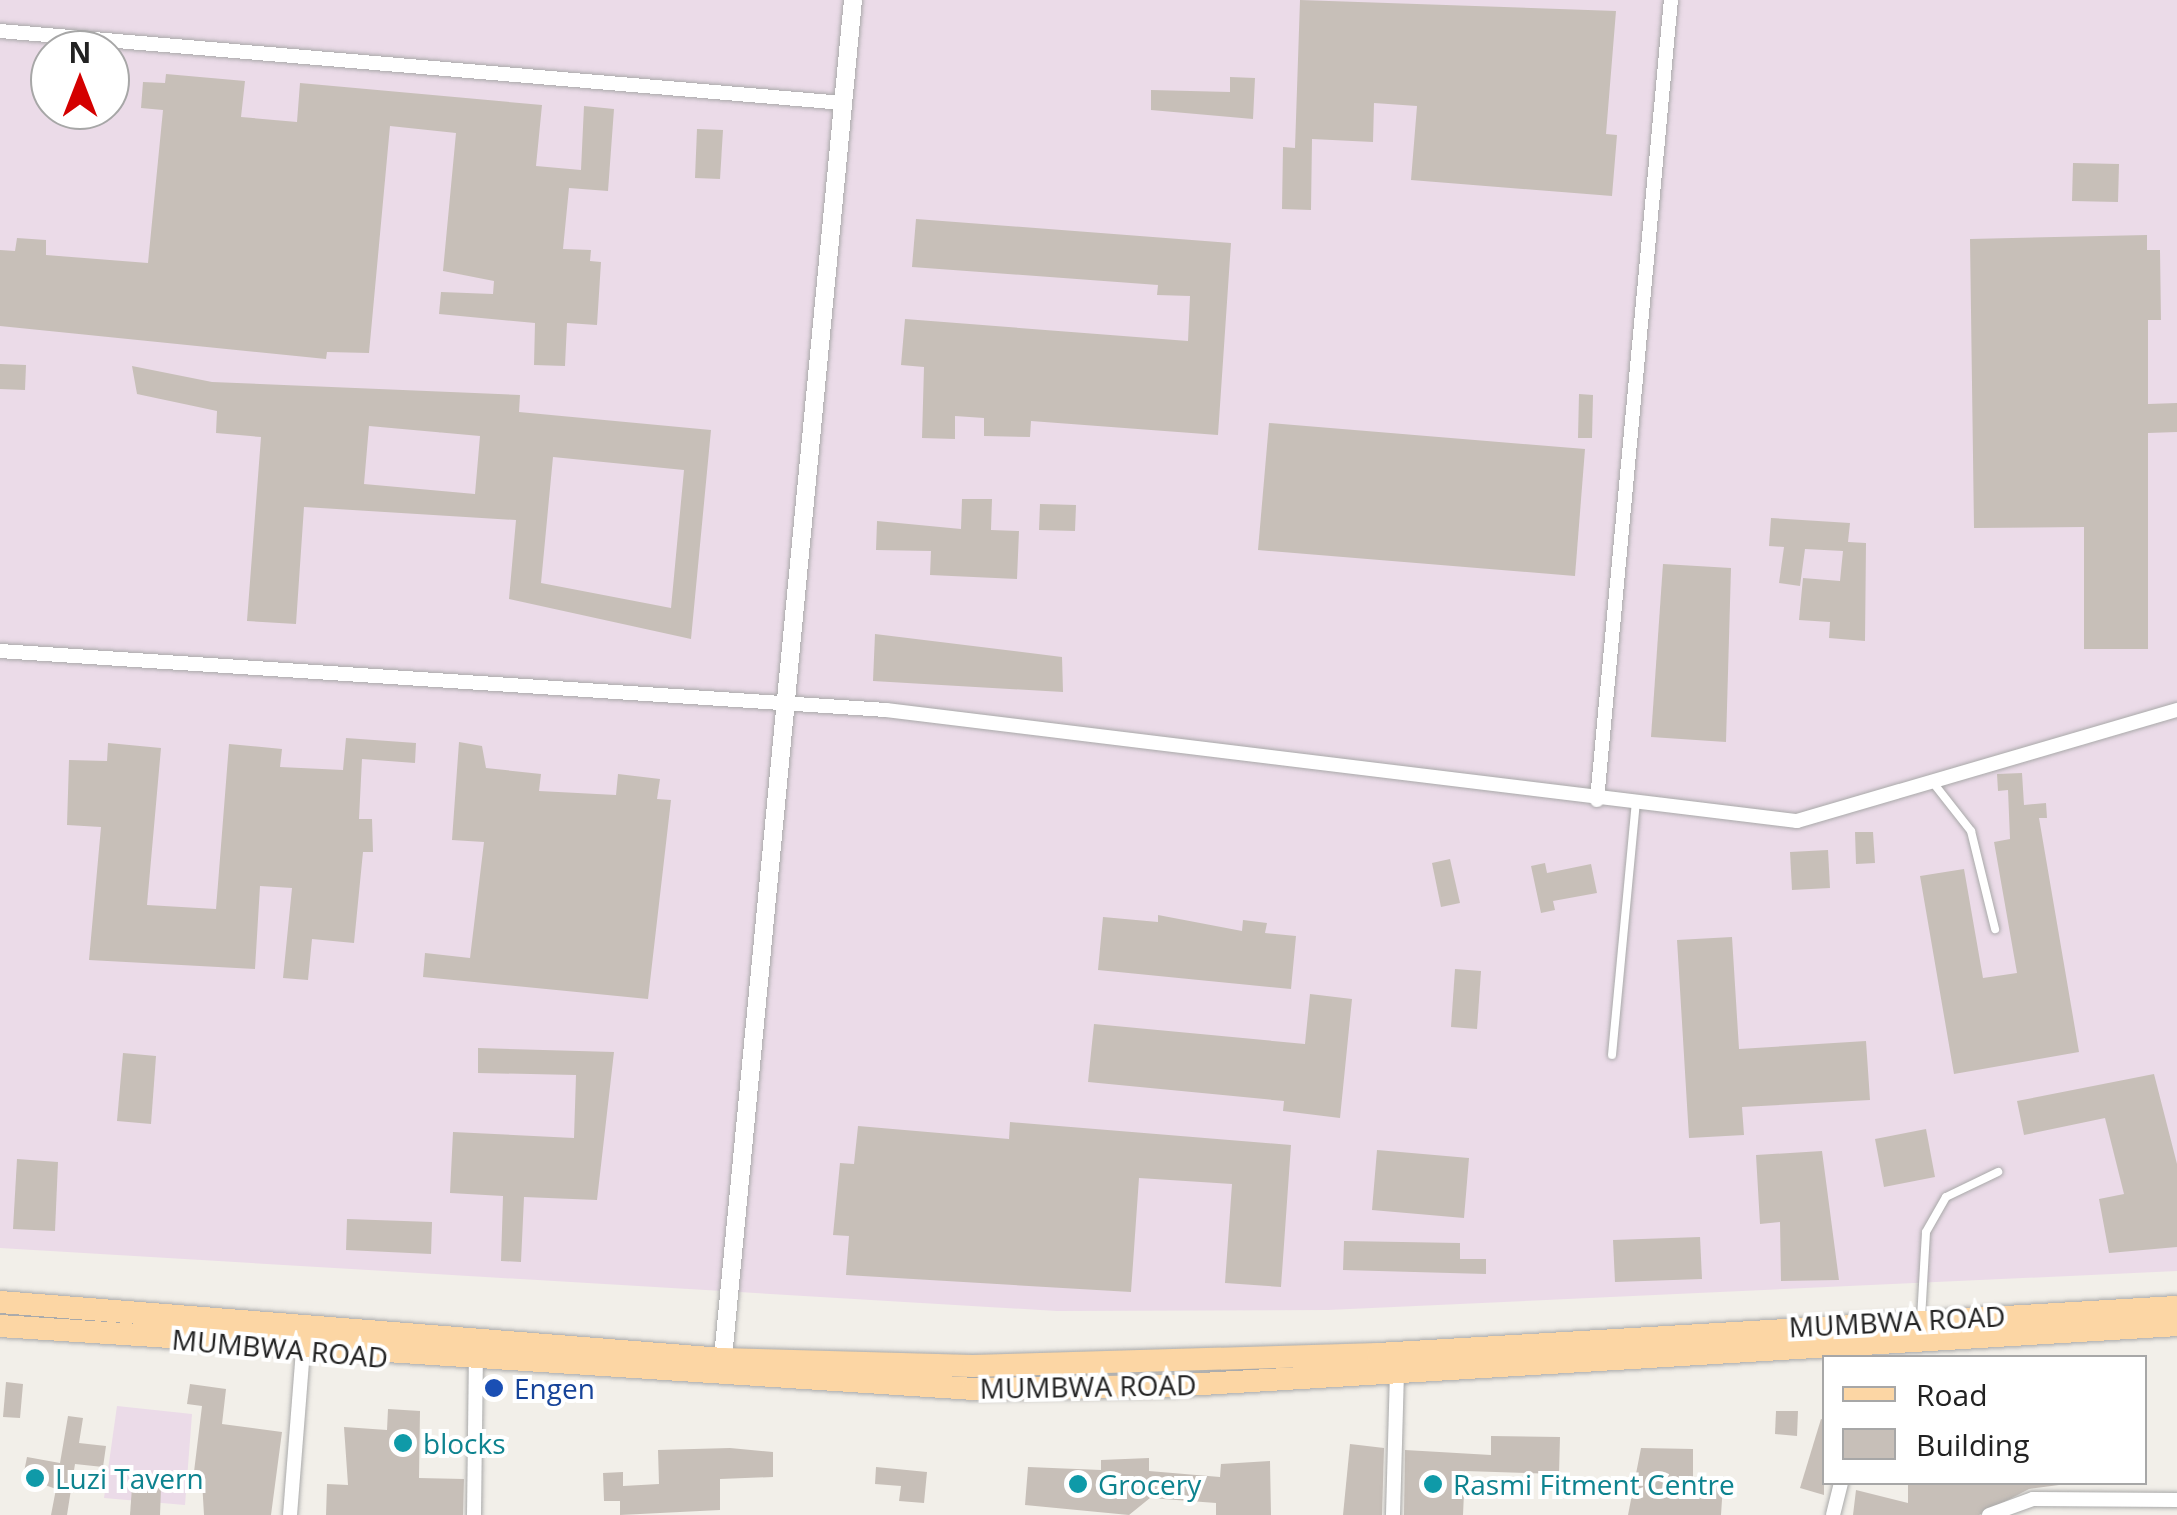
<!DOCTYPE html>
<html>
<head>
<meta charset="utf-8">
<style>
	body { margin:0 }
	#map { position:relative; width:2177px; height:1515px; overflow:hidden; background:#f2efe9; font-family:"Open Sans",sans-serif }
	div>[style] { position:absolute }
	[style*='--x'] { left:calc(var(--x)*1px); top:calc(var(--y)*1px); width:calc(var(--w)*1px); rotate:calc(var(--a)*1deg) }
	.industrial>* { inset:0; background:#ebdbe8 }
	.building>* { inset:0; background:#c7bfb8 }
	.roads { filter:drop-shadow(0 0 2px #a9a9a9) drop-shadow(0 0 2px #a9a9a9) }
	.service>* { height:8px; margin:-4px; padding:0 4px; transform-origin:4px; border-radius:4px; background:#fff }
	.minor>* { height:14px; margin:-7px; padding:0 7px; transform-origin:7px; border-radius:7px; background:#fff }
	.tertiary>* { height:18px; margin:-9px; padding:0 9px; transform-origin:9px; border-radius:9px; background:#fff }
	.primary>* { height:22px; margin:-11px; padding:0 11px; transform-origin:11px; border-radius:11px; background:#fcd6a4 }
	.dots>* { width:28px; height:28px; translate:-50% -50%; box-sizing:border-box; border:5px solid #fff; border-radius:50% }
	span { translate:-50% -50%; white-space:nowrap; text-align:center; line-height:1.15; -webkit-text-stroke:8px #fff; paint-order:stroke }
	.street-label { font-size:28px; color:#222 }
	.transit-label { font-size:28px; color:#164399 }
	.left { translate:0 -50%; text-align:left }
	.culture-label { font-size:28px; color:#0d838f }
	.legend { position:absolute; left:1822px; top:1355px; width:325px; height:130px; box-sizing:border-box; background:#fff; border:2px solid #a7a7a7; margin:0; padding:12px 18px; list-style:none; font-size:30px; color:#222 }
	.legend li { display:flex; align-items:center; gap:20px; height:50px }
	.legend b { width:50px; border:2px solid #a7a7a7 }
	.north { position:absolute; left:30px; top:30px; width:100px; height:100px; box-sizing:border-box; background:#fff; border:2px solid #a7a7a7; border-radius:50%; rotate:0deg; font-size:28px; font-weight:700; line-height:40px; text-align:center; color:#222 }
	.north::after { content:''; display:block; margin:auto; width:35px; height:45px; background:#d40000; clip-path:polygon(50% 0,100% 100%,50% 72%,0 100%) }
</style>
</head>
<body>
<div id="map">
	<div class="industrial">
		<div style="clip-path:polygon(evenodd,0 0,2177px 0,2177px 1271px,1328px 1310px,1057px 1311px,0 1248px,0 0,50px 50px,110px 50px,110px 110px,50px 110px,50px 50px)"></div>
		<div style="clip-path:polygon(117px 1406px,192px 1414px,185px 1505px,104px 1498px)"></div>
	</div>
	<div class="building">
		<div style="clip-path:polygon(1300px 0,1616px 11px,1606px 134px,1617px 135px,1612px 196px,1411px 180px,1417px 106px,1374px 103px,1373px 142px,1312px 139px,1311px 210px,1282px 209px,1283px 147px,1295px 148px)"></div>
		<div style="clip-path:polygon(166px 74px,245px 81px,241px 117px,297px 122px,300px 83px,542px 105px,536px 166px,581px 170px,584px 106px,614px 109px,608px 191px,569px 188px,563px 249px,591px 250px,590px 261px,601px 262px,597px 325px,567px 323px,565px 366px,534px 365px,535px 323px,439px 314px,441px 292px,493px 294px,494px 281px,443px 271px,456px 133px,390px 126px,369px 353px,327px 352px,326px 359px,0 326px,0 250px,15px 251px,17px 238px,46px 240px,46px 255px,148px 263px,163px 110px,141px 108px,143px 82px,165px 83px)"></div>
		<div style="clip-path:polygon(1230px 77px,1255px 78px,1253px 119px,1151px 110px,1151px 90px,1230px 92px)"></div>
		<div style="clip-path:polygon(697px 129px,723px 130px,720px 179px,695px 178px)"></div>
		<div style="clip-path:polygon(2073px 163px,2119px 164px,2118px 202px,2072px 201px)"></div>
		<div style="clip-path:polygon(916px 219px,1231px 243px,1218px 435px,1031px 421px,1030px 437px,984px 436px,984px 418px,955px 416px,955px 439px,922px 438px,924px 367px,901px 365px,905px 319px,1188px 341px,1190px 296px,1157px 295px,1158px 285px,912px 267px)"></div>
		<div style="clip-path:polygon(2147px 235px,2147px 250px,2160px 250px,2161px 320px,2148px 320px,2148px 404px,2177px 403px,2177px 432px,2148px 433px,2148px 649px,2084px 649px,2084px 527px,1974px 528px,1970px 239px)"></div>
		<div style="clip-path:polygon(0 364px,26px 365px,25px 390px,0 389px)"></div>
		<div style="clip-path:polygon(evenodd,132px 366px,212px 382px,520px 395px,519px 412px,711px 430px,691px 639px,509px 599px,516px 520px,304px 507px,296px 624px,247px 621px,261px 437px,216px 433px,217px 411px,137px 394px,132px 366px,369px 426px,480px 436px,475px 494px,364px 484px,369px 426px,132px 366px,553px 457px,684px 470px,671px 608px,541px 583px,553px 457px)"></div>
		<div style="clip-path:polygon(1579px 394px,1593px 395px,1592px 438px,1578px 438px)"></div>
		<div style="clip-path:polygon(1269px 423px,1585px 449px,1575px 576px,1258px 550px)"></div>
		<div style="clip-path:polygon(962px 499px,992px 499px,991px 530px,1019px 531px,1017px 579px,930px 575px,931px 551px,876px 550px,877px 521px,961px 529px)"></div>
		<div style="clip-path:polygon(1040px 504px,1076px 505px,1075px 531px,1039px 530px)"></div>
		<div style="clip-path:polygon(1771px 518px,1850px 523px,1848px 542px,1866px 543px,1865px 641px,1829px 638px,1830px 622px,1799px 620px,1803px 578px,1840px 581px,1843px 551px,1805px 549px,1800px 586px,1779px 583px,1784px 547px,1769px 546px)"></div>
		<div style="clip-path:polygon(1663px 564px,1731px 568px,1726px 742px,1651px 737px)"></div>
		<div style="clip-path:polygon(875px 634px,1062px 657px,1063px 692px,873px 681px)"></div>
		<div style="clip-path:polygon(346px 738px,416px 743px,415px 763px,362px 759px,359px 819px,372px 819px,373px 852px,363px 852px,354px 943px,312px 939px,308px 980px,283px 978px,292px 888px,260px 886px,255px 969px,89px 960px,101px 827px,67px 825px,69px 760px,107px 761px,108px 743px,161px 748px,147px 905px,216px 909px,229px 744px,282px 749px,280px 767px,343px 770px)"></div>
		<div style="clip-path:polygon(459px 742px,482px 746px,486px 768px,541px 774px,539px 791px,616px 795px,618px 774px,660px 779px,657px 799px,671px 800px,648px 999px,423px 977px,425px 953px,470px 958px,484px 842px,452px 840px)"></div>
		<div style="clip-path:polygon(2022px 773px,2024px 805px,2046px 803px,2047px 818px,2039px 818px,2079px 1052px,1954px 1074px,1920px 876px,1964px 869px,1983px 978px,2017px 973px,1994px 842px,2010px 839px,2008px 790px,1998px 791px,1997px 774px)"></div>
		<div style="clip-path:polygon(1855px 832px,1873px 832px,1875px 863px,1856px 864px)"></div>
		<div style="clip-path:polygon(1828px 850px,1830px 888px,1792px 890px,1790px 852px)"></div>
		<div style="clip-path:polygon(1450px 859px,1460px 903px,1441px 907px,1432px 863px)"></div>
		<div style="clip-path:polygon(1545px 863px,1547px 873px,1591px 864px,1597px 893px,1553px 901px,1555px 910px,1541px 913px,1531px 866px)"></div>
		<div style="clip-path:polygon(1158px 915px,1242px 931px,1243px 920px,1267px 923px,1265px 933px,1296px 936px,1291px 989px,1098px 970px,1103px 917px,1158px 922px)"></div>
		<div style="clip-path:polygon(1732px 937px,1739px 1049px,1866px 1041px,1870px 1100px,1742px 1107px,1744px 1135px,1689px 1138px,1677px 940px)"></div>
		<div style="clip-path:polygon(1455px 969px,1481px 971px,1477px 1029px,1451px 1027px)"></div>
		<div style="clip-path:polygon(1310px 994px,1352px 999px,1340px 1118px,1283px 1111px,1284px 1101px,1088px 1082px,1094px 1024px,1305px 1044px)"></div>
		<div style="clip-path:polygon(478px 1048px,614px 1052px,597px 1200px,524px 1197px,521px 1262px,501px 1261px,503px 1196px,450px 1193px,453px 1132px,574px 1138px,576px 1075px,478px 1073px)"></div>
		<div style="clip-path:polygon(123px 1053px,156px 1056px,151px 1124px,117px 1121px)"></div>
		<div style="clip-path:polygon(2154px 1074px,2177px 1164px,2177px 1247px,2109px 1253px,2099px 1199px,2124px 1194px,2105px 1118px,2024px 1135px,2017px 1101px)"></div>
		<div style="clip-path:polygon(1010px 1122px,1291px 1145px,1281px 1287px,1225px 1283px,1232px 1184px,1139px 1178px,1131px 1292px,846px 1275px,849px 1236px,833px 1235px,840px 1163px,854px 1164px,858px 1126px,1009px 1139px)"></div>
		<div style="clip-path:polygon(1926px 1129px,1935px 1177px,1884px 1187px,1875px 1139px)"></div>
		<div style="clip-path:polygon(1377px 1150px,1469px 1158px,1464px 1218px,1372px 1210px)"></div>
		<div style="clip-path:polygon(1822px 1151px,1839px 1280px,1781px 1281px,1780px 1222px,1760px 1224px,1756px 1155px)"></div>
		<div style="clip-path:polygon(17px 1159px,58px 1162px,55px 1231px,13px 1229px)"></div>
		<div style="clip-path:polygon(347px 1219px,432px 1222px,431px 1254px,346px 1250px)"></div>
		<div style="clip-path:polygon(1700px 1237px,1702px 1279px,1615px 1282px,1613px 1240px)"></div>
		<div style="clip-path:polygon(1344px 1241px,1460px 1243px,1460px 1259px,1486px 1259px,1486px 1274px,1343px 1270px)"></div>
		<div style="clip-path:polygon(6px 1382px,23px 1384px,20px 1418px,3px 1417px)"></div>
		<div style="clip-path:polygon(190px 1384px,226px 1389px,222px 1424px,282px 1432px,271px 1515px,204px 1515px,202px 1481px,193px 1480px,202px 1406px,187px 1404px)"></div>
		<div style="clip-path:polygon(388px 1409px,420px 1411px,419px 1478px,464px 1479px,463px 1515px,326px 1515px,327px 1484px,348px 1485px,344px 1427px,387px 1430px)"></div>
		<div style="clip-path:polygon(1776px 1411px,1798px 1411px,1797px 1436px,1775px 1434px)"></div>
		<div style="clip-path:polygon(68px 1416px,83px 1418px,79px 1443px,106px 1446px,103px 1467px,75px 1464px,67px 1515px,51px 1515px,56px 1489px,23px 1477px,27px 1457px,60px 1463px)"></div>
		<div style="clip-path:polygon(1821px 1419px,1824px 1420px,1824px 1495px,1800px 1488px)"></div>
		<div style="clip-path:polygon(1491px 1436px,1560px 1437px,1559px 1474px,1465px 1471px,1463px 1515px,1404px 1515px,1405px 1450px,1491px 1455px)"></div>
		<div style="clip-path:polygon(1350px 1444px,1384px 1448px,1382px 1515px,1343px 1515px)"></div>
		<div style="clip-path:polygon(730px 1448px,773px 1452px,773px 1477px,720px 1479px,720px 1510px,620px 1515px,620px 1501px,604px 1501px,603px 1473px,623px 1472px,623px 1486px,659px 1484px,658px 1450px)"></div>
		<div style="clip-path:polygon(1641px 1448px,1693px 1449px,1693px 1482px,1723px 1484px,1721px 1515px,1628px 1515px)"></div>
		<div style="clip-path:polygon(1149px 1458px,1149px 1471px,1220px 1477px,1221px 1464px,1270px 1461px,1271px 1515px,1216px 1515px,1216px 1503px,1150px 1498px,1129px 1515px,1025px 1505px,1028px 1467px,1101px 1470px,1101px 1460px)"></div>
		<div style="clip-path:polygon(876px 1467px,927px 1472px,924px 1503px,899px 1501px,901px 1486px,875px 1484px)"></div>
		<div style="clip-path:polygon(1908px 1482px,2082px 1482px,2029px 1489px,1979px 1515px,1853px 1515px,1856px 1490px,1908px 1503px)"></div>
		<div style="clip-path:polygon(132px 1487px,161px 1488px,160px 1515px,130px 1515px)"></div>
	</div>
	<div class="roads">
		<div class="service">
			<div style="--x:1931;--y:780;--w:65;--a:51.9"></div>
			<div style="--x:1971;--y:831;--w:101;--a:76.2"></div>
			<div style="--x:1612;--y:1055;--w:254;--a:-84.6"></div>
			<div style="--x:1921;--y:1319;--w:87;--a:-86.7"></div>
			<div style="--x:1926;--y:1232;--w:40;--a:-60.3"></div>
			<div style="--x:1946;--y:1197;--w:58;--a:-25.7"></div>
		</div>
		<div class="minor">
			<div style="--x:0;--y:31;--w:846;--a:4.88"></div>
			<div style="--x:0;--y:651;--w:888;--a:3.81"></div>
			<div style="--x:886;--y:710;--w:918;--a:6.95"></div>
			<div style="--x:1797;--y:821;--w:396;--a:-16.3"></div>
			<div style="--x:1597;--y:800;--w:803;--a:-84.72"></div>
			<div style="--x:290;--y:1515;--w:167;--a:-85.5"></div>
			<div style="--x:474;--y:1515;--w:164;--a:-89.3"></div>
			<div style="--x:1393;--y:1515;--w:144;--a:-88.4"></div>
			<div style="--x:1833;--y:1515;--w:34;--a:-76"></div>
			<div style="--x:1989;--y:1515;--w:47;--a:-20"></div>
			<div style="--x:2033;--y:1499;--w:144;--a:0.4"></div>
		</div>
		<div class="tertiary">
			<div style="--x:722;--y:1368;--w:1374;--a:-84.53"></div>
		</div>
		<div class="primary">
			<div style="--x:0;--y:1302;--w:724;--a:4.51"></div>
			<div style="--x:722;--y:1359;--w:251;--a:1.6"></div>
			<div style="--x:973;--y:1366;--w:405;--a:-1.7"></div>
			<div style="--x:1378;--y:1354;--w:800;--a:-3.37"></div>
			<div style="--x:0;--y:1326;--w:975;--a:3.7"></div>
			<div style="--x:973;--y:1389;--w:196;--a:-0.9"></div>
			<div style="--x:1169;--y:1386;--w:1010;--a:-3.46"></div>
		</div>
	</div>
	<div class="dots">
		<div style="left:494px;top:1388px;background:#1a4fb4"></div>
		<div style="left:403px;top:1443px;background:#0f9aa8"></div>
		<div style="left:35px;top:1478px;background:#0f9aa8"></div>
		<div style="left:1078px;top:1484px;background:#0f9aa8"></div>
		<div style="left:1433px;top:1484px;background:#0f9aa8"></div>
	</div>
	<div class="street-label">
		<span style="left:1897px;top:1321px;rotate:-3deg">MUMBWA ROAD</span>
		<span style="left:280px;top:1348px;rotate:5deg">MUMBWA ROAD</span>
		<span style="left:1088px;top:1386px;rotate:-1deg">MUMBWA ROAD</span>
	</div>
	<div class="transit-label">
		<span class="left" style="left:514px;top:1388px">Engen</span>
	</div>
	<div class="culture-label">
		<span class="left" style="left:423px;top:1443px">blocks</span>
		<span class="left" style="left:55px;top:1478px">Luzi Tavern</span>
		<span class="left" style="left:1098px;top:1484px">Grocery</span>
		<span class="left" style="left:1453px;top:1484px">Rasmi Fitment Centre</span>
	</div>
	<ul class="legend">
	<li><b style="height:12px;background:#fcd6a4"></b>Road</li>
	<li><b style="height:28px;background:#c7bfb8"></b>Building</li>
	</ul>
	<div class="north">N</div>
</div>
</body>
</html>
